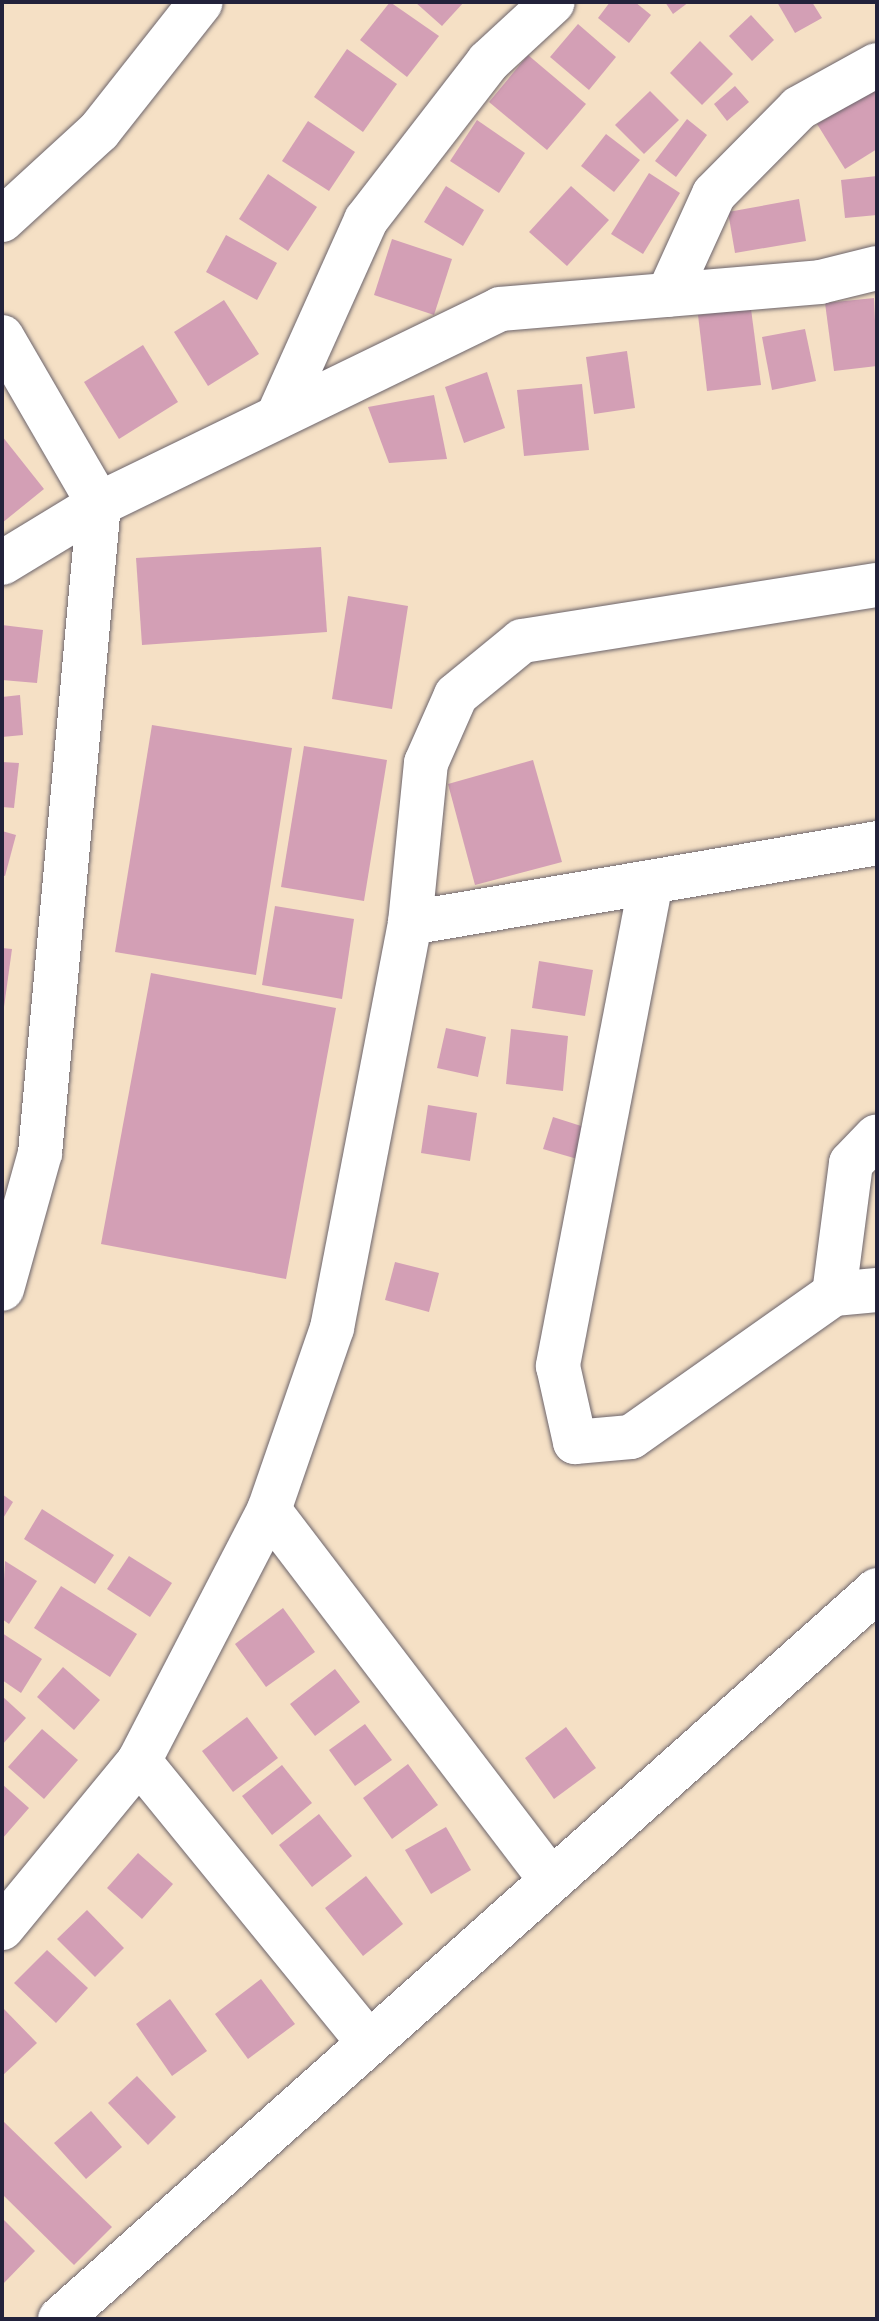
<!DOCTYPE html>
<html>
<head>
<meta charset="utf-8">
<style>
	body { margin:0 }
	#map { position:relative; width:879px; height:2321px; overflow:hidden; background:#f5e0c5; font-family:"Patrick Hand",sans-serif }
	div>[style] { position:absolute }
	[style*='--x'] { left:calc(var(--x)*1px); top:calc(var(--y)*1px); width:calc(var(--w)*1px); rotate:calc(var(--a)*1deg) }
	.building>* { inset:0; background:#d39fb5 }
	.roads { filter:drop-shadow(0 0 2px #6c646b) drop-shadow(0 0 2px #6c646b) }
	.minor>* { height:44px; margin:-22px; padding:0 22px; transform-origin:22px; border-radius:22px; background:#fff }
	span { translate:-50% -50%; white-space:nowrap; text-align:center; line-height:1.15; -webkit-text-stroke:7px #fff; paint-order:stroke }
	.frame { position:absolute; inset:0; border:4px solid #22223b; pointer-events:none }
</style>
</head>
<body>
<div id="map">
	<div class="building">
		<div style="clip-path:polygon(390px 2px,439px 36px,407px 77px,360px 40px)"></div>
		<div style="clip-path:polygon(415px 2px,464px 2px,442px 26px)"></div>
		<div style="clip-path:polygon(610px 2px,635px 2px,651px 15px,629px 43px,598px 18px)"></div>
		<div style="clip-path:polygon(665px 2px,689px 2px,673px 14px)"></div>
		<div style="clip-path:polygon(777px 2px,812px 2px,822px 18px,795px 33px)"></div>
		<div style="clip-path:polygon(751px 15px,774px 40px,752px 61px,729px 36px)"></div>
		<div style="clip-path:polygon(578px 24px,616px 57px,589px 90px,550px 57px)"></div>
		<div style="clip-path:polygon(700px 41px,733px 74px,702px 105px,670px 73px)"></div>
		<div style="clip-path:polygon(347px 49px,397px 84px,363px 132px,314px 97px)"></div>
		<div style="clip-path:polygon(528px 55px,586px 104px,547px 150px,489px 102px)"></div>
		<div style="clip-path:polygon(735px 86px,749px 102px,727px 121px,714px 104px)"></div>
		<div style="clip-path:polygon(877px 87px,877px 149px,845px 169px,817px 124px)"></div>
		<div style="clip-path:polygon(650px 91px,679px 120px,644px 154px,615px 125px)"></div>
		<div style="clip-path:polygon(687px 119px,707px 135px,676px 177px,655px 161px)"></div>
		<div style="clip-path:polygon(477px 120px,525px 153px,499px 193px,450px 161px)"></div>
		<div style="clip-path:polygon(308px 121px,355px 152px,329px 191px,282px 161px)"></div>
		<div style="clip-path:polygon(606px 134px,640px 160px,614px 192px,581px 166px)"></div>
		<div style="clip-path:polygon(649px 173px,680px 193px,643px 254px,611px 234px)"></div>
		<div style="clip-path:polygon(268px 174px,317px 207px,288px 251px,239px 219px)"></div>
		<div style="clip-path:polygon(877px 176px,877px 215px,845px 218px,841px 180px)"></div>
		<div style="clip-path:polygon(446px 186px,484px 210px,463px 246px,424px 222px)"></div>
		<div style="clip-path:polygon(571px 186px,609px 220px,567px 266px,529px 232px)"></div>
		<div style="clip-path:polygon(799px 199px,806px 241px,735px 253px,728px 212px)"></div>
		<div style="clip-path:polygon(226px 235px,277px 263px,257px 300px,206px 272px)"></div>
		<div style="clip-path:polygon(392px 239px,452px 259px,434px 315px,374px 295px)"></div>
		<div style="clip-path:polygon(874px 298px,877px 366px,834px 371px,825px 303px)"></div>
		<div style="clip-path:polygon(224px 300px,259px 354px,208px 386px,174px 332px)"></div>
		<div style="clip-path:polygon(751px 309px,761px 385px,707px 391px,698px 315px)"></div>
		<div style="clip-path:polygon(805px 329px,816px 381px,772px 390px,762px 337px)"></div>
		<div style="clip-path:polygon(143px 345px,178px 402px,119px 439px,84px 382px)"></div>
		<div style="clip-path:polygon(627px 351px,635px 408px,594px 414px,586px 357px)"></div>
		<div style="clip-path:polygon(487px 372px,505px 428px,464px 443px,445px 387px)"></div>
		<div style="clip-path:polygon(582px 384px,589px 450px,524px 456px,517px 390px)"></div>
		<div style="clip-path:polygon(434px 395px,447px 459px,389px 463px,368px 407px)"></div>
		<div style="clip-path:polygon(2px 436px,44px 489px,2px 523px)"></div>
		<div style="clip-path:polygon(321px 547px,327px 632px,142px 645px,136px 558px)"></div>
		<div style="clip-path:polygon(348px 596px,408px 606px,392px 709px,332px 699px)"></div>
		<div style="clip-path:polygon(2px 625px,43px 630px,37px 683px,2px 680px)"></div>
		<div style="clip-path:polygon(20px 695px,23px 735px,2px 737px,2px 697px)"></div>
		<div style="clip-path:polygon(152px 725px,292px 748px,256px 975px,115px 952px)"></div>
		<div style="clip-path:polygon(304px 746px,387px 760px,364px 901px,281px 887px)"></div>
		<div style="clip-path:polygon(533px 760px,562px 862px,475px 885px,448px 784px)"></div>
		<div style="clip-path:polygon(2px 762px,19px 763px,14px 808px,2px 807px)"></div>
		<div style="clip-path:polygon(2px 831px,16px 835px,5px 876px,2px 875px)"></div>
		<div style="clip-path:polygon(275px 906px,354px 919px,342px 999px,262px 985px)"></div>
		<div style="clip-path:polygon(2px 948px,12px 949px,4px 1007px,2px 1006px)"></div>
		<div style="clip-path:polygon(539px 961px,593px 970px,585px 1016px,532px 1008px)"></div>
		<div style="clip-path:polygon(151px 973px,336px 1008px,286px 1279px,101px 1244px)"></div>
		<div style="clip-path:polygon(446px 1028px,486px 1037px,478px 1077px,437px 1068px)"></div>
		<div style="clip-path:polygon(511px 1029px,568px 1036px,563px 1091px,506px 1084px)"></div>
		<div style="clip-path:polygon(428px 1105px,477px 1113px,470px 1161px,421px 1153px)"></div>
		<div style="clip-path:polygon(553px 1117px,600px 1132px,591px 1163px,543px 1149px)"></div>
		<div style="clip-path:polygon(395px 1262px,439px 1273px,429px 1312px,385px 1300px)"></div>
		<div style="clip-path:polygon(2px 1494px,13px 1502px,2px 1520px)"></div>
		<div style="clip-path:polygon(42px 1509px,114px 1555px,95px 1584px,24px 1539px)"></div>
		<div style="clip-path:polygon(129px 1556px,172px 1583px,150px 1617px,107px 1589px)"></div>
		<div style="clip-path:polygon(5px 1561px,37px 1581px,9px 1624px,2px 1619px)"></div>
		<div style="clip-path:polygon(61px 1586px,137px 1634px,110px 1677px,34px 1628px)"></div>
		<div style="clip-path:polygon(283px 1608px,315px 1652px,266px 1687px,235px 1644px)"></div>
		<div style="clip-path:polygon(2px 1633px,42px 1659px,21px 1693px,2px 1680px)"></div>
		<div style="clip-path:polygon(63px 1667px,100px 1700px,74px 1730px,37px 1697px)"></div>
		<div style="clip-path:polygon(335px 1669px,360px 1702px,315px 1736px,290px 1704px)"></div>
		<div style="clip-path:polygon(2px 1696px,26px 1718px,2px 1745px)"></div>
		<div style="clip-path:polygon(247px 1717px,278px 1758px,233px 1792px,202px 1751px)"></div>
		<div style="clip-path:polygon(365px 1724px,392px 1760px,355px 1786px,329px 1750px)"></div>
		<div style="clip-path:polygon(566px 1727px,596px 1768px,554px 1799px,525px 1758px)"></div>
		<div style="clip-path:polygon(42px 1729px,78px 1760px,44px 1799px,8px 1767px)"></div>
		<div style="clip-path:polygon(408px 1764px,438px 1805px,392px 1839px,363px 1798px)"></div>
		<div style="clip-path:polygon(282px 1765px,312px 1803px,272px 1835px,242px 1796px)"></div>
		<div style="clip-path:polygon(2px 1784px,29px 1808px,2px 1839px)"></div>
		<div style="clip-path:polygon(319px 1814px,352px 1856px,312px 1887px,279px 1845px)"></div>
		<div style="clip-path:polygon(446px 1827px,471px 1870px,431px 1894px,405px 1850px)"></div>
		<div style="clip-path:polygon(138px 1853px,173px 1884px,142px 1919px,107px 1888px)"></div>
		<div style="clip-path:polygon(366px 1876px,403px 1924px,363px 1956px,325px 1908px)"></div>
		<div style="clip-path:polygon(87px 1910px,124px 1948px,95px 1977px,57px 1939px)"></div>
		<div style="clip-path:polygon(47px 1950px,88px 1988px,56px 2023px,14px 1983px)"></div>
		<div style="clip-path:polygon(261px 1979px,295px 2024px,248px 2059px,215px 2014px)"></div>
		<div style="clip-path:polygon(170px 1999px,207px 2051px,172px 2076px,136px 2024px)"></div>
		<div style="clip-path:polygon(2px 2007px,37px 2043px,2px 2076px)"></div>
		<div style="clip-path:polygon(137px 2076px,176px 2117px,148px 2145px,108px 2103px)"></div>
		<div style="clip-path:polygon(91px 2111px,122px 2147px,86px 2179px,54px 2143px)"></div>
		<div style="clip-path:polygon(2px 2120px,112px 2227px,74px 2265px,2px 2194px)"></div>
		<div style="clip-path:polygon(2px 2218px,35px 2251px,2px 2285px)"></div>
	</div>
	<div class="roads">
		<div class="minor">
			<div style="--x:2;--y:220;--w:132;--a:-42.5"></div>
			<div style="--x:99;--y:131;--w:164;--a:-51.7"></div>
			<div style="--x:668;--y:295;--w:111;--a:-65.5"></div>
			<div style="--x:714;--y:194;--w:121;--a:-45.3"></div>
			<div style="--x:799;--y:108;--w:89;--a:-28.9"></div>
			<div style="--x:2;--y:337;--w:193;--a:59.9"></div>
			<div style="--x:99;--y:504;--w:652;--a:95.19"></div>
			<div style="--x:40;--y:1153;--w:141;--a:105.6"></div>
			<div style="--x:278;--y:416;--w:215;--a:-65.8"></div>
			<div style="--x:366;--y:220;--w:200;--a:-52.3"></div>
			<div style="--x:488;--y:62;--w:88;--a:-42.7"></div>
			<div style="--x:2;--y:563;--w:114;--a:-31.3"></div>
			<div style="--x:99;--y:504;--w:446;--a:-25.9"></div>
			<div style="--x:500;--y:309;--w:321;--a:-4.8"></div>
			<div style="--x:820;--y:282;--w:59;--a:-13.8"></div>
			<div style="--x:651;--y:882;--w:493;--a:100.9"></div>
			<div style="--x:558;--y:1366;--w:78;--a:77.4"></div>
			<div style="--x:575;--y:1442;--w:56;--a:-5.1"></div>
			<div style="--x:631;--y:1437;--w:248;--a:-35.2"></div>
			<div style="--x:834;--y:1294;--w:43;--a:-5.3"></div>
			<div style="--x:410;--y:923;--w:474;--a:-9.7"></div>
			<div style="--x:834;--y:1294;--w:132;--a:-82.6"></div>
			<div style="--x:851;--y:1163;--w:37;--a:-46"></div>
			<div style="--x:269;--y:1510;--w:465;--a:52.7"></div>
			<div style="--x:139;--y:1761;--w:364;--a:50.8"></div>
			<div style="--x:2;--y:1928;--w:216;--a:-50.6"></div>
			<div style="--x:139;--y:1761;--w:283;--a:-62.6"></div>
			<div style="--x:269;--y:1510;--w:193;--a:-70.9"></div>
			<div style="--x:332;--y:1328;--w:412;--a:-79.1"></div>
			<div style="--x:410;--y:923;--w:161;--a:-84.3"></div>
			<div style="--x:426;--y:763;--w:74;--a:-66.2"></div>
			<div style="--x:456;--y:695;--w:85;--a:-39.3"></div>
			<div style="--x:522;--y:641;--w:359;--a:-9"></div>
			<div style="--x:60;--y:2319;--w:1095;--a:-41.74"></div>
		</div>
	</div>
	<div class="frame"></div>
</div>
</body>
</html>
